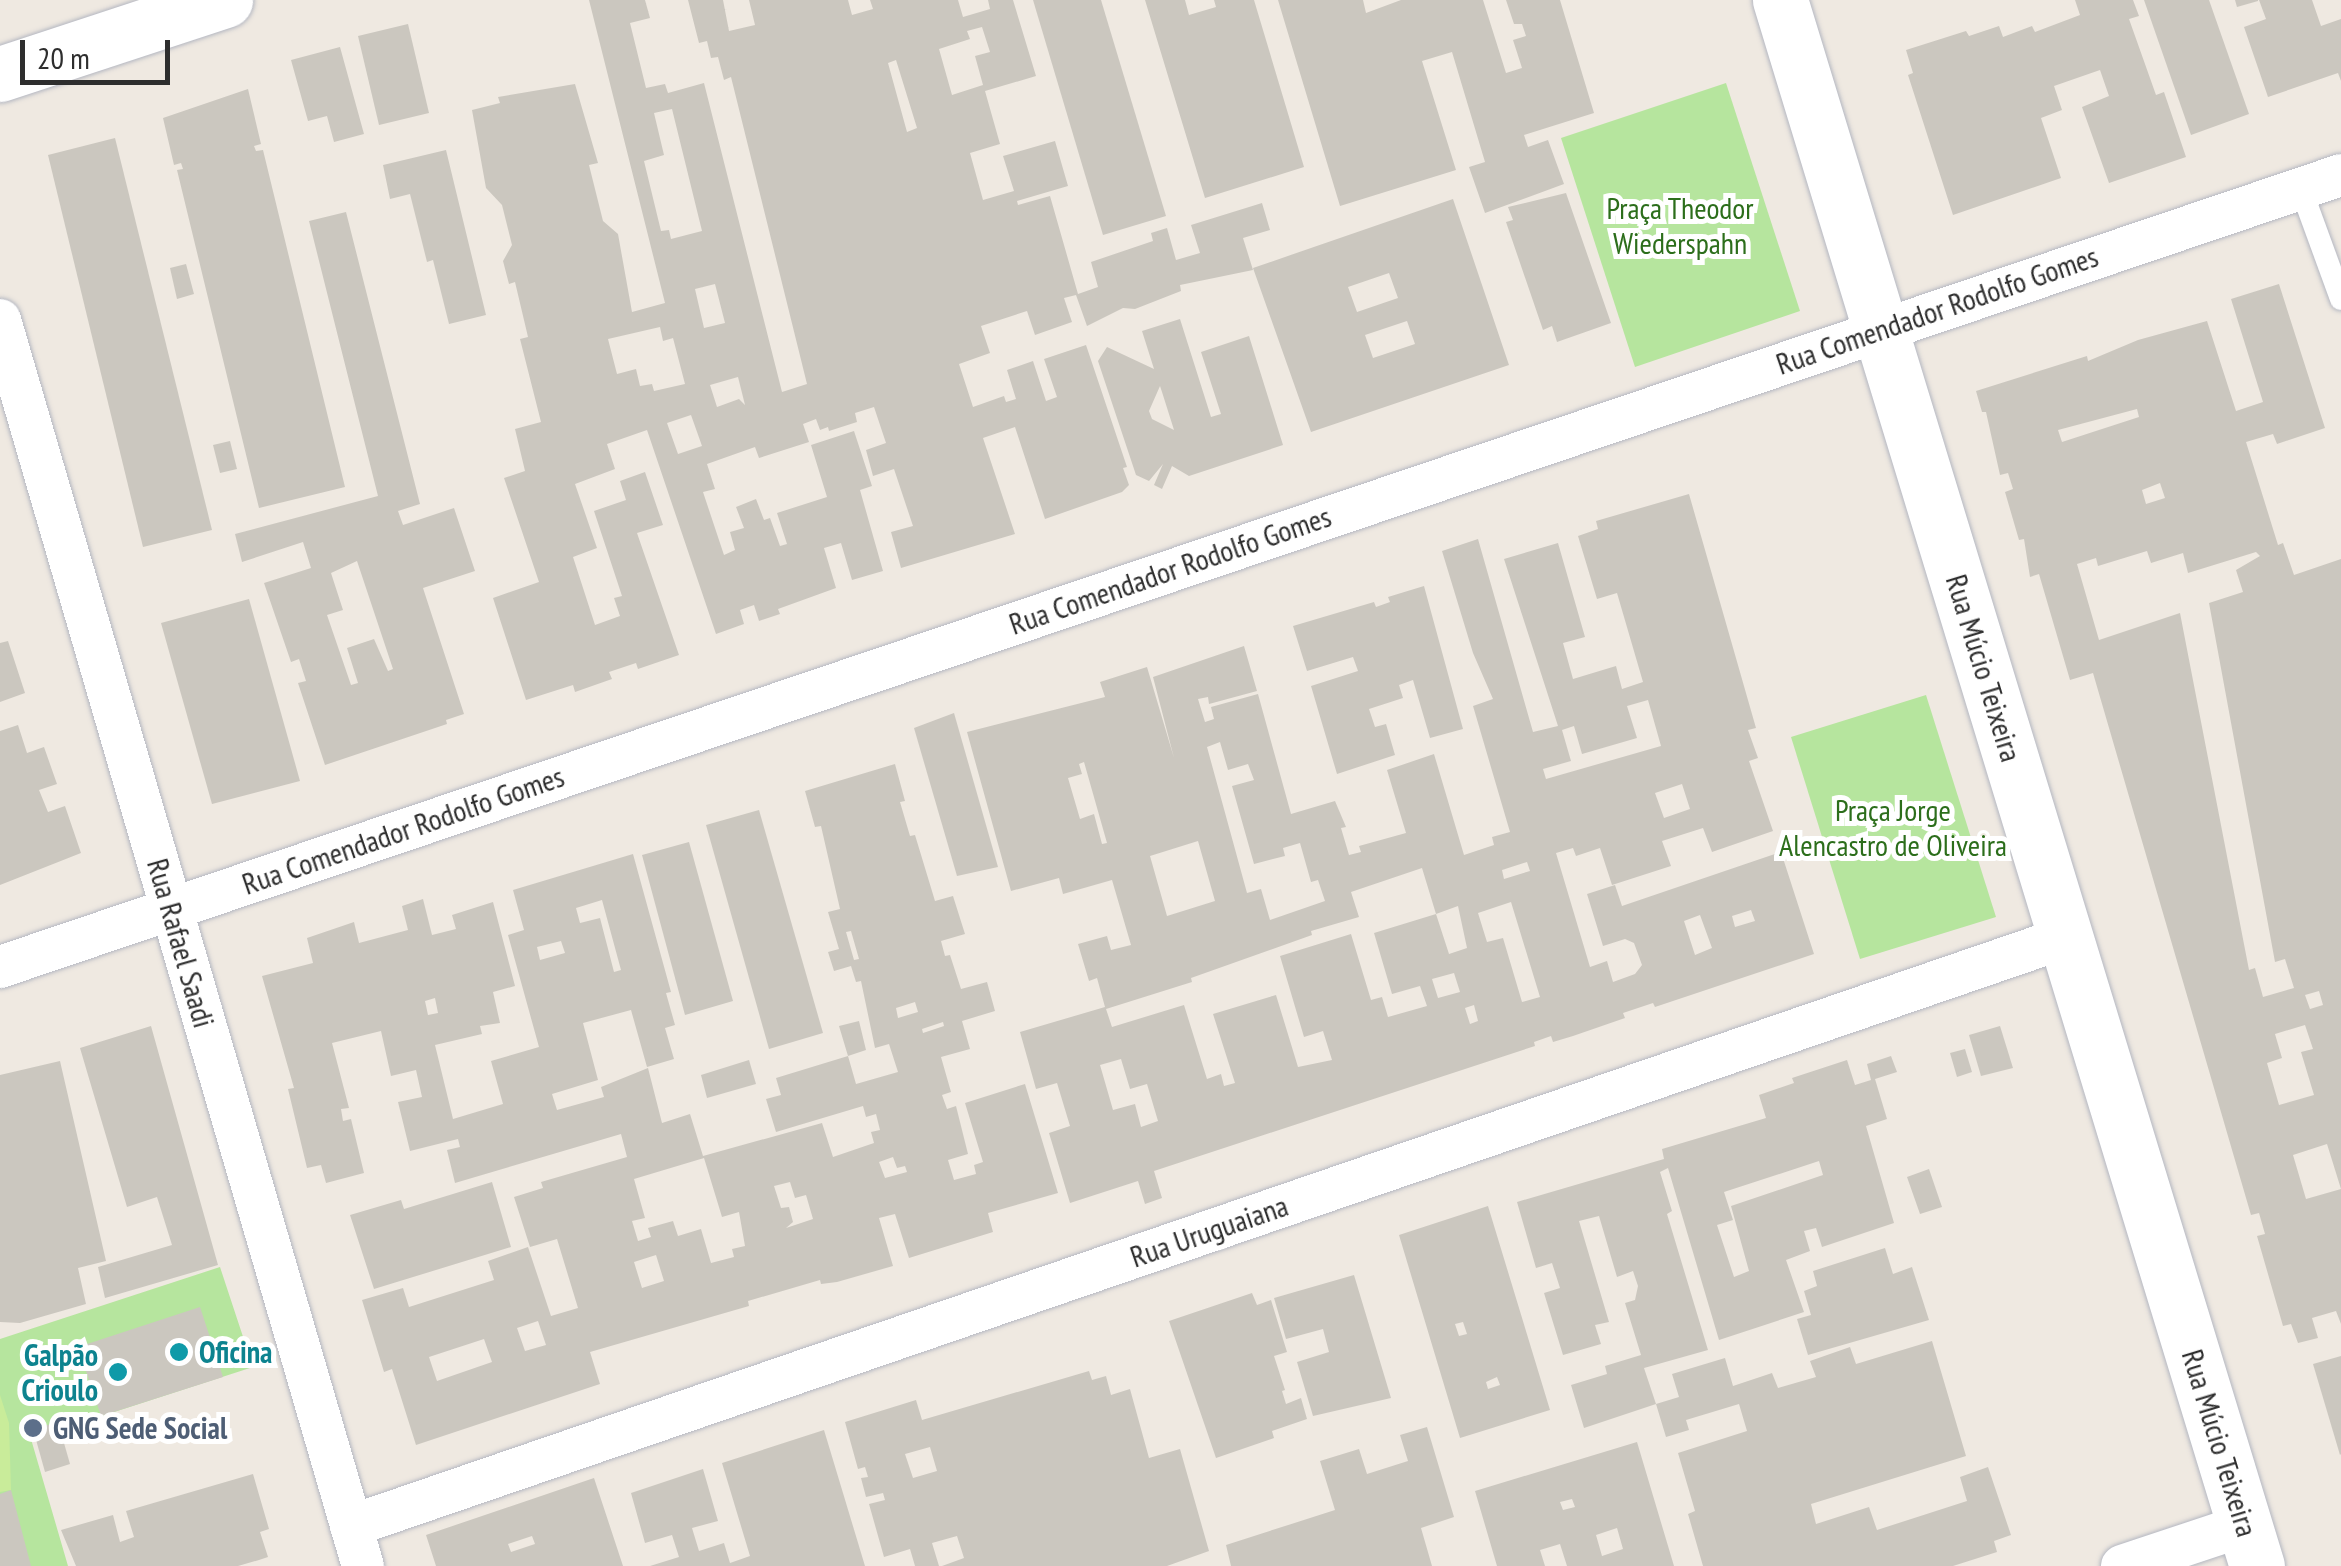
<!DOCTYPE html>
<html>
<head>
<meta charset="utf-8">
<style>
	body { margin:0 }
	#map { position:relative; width:2341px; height:1566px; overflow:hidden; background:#efe9e1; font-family:"PT Sans Narrow",sans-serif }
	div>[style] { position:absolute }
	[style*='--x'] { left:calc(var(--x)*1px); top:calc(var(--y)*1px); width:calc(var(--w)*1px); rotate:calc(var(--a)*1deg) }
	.green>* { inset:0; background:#b6e59e }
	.pitch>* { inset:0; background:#c9ec9a }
	.building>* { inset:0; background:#cbc7bf }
	.roads { filter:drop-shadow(0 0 2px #b4b7c1) drop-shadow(0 0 2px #b4b7c1) }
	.lane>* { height:22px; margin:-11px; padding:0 11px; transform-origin:11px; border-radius:11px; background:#fff }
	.street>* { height:42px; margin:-21px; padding:0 21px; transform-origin:21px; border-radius:21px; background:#fff }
	.secondary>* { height:55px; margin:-27.5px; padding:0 27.5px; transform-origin:27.5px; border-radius:27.5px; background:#fff }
	.dots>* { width:28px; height:28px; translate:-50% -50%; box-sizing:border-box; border:5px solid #fff; border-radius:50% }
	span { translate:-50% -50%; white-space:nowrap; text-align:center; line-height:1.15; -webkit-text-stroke:10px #fff; paint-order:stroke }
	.park-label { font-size:30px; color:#2c6e1b }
	.street-label { font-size:30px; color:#2e2e2e }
	.culture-label { font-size:30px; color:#0d838f; font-weight:700 }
	.left { translate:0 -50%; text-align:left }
	.right { translate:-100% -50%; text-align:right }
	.service-label { font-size:30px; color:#4e5e75; font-weight:700 }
	.scale { position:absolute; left:20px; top:40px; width:150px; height:45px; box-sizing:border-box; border:5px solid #2e2e2e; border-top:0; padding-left:12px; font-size:30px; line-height:35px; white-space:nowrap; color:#2e2e2e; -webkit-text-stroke:8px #fff; paint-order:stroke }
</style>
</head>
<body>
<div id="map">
	<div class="green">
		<div style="clip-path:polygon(1726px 83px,1800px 311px,1635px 367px,1561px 138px)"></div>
		<div style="clip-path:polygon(1926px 695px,1996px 917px,1860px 959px,1791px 737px)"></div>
		<div style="clip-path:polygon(220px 1267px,253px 1367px,31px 1439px,68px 1566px,0 1566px,0 1339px)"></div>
	</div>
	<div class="pitch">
		<div style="clip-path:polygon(0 1395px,9px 1423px,11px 1490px,0 1492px)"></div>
	</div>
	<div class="building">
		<div style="clip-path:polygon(evenodd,589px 0,645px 0,650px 18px,630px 23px,646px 88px,665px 84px,668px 93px,704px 83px,782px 392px,807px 384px,731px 77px,724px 80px,718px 57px,711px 58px,707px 41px,699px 43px,688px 0,723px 0,729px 31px,755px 25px,749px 0,848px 0,852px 15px,873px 9px,870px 0,958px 0,963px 17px,990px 9px,988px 0,1013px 0,1036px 76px,985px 91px,1000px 144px,970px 153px,983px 200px,1014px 191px,1003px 156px,1055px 141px,1068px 186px,1017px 201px,1018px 205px,1050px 196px,1078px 294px,1098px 287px,1091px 262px,1153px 241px,1151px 233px,1167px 228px,1176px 260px,1200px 253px,1191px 225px,1262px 203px,1270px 230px,1243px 238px,1253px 270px,1180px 285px,1181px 291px,1135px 309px,1123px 308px,1087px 326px,1076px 295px,1064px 298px,1072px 322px,1035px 335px,1027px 311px,981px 326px,990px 353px,959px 364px,973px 407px,1004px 396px,1006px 402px,1016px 399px,1007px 370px,1033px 361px,1046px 401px,1057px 397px,1044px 359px,1086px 345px,1127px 467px,1123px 468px,1129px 485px,1122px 492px,1045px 519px,1015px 427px,983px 438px,1015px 534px,901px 568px,891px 532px,913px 526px,894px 469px,873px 476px,866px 450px,886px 443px,874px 407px,855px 413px,857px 422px,829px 431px,828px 427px,820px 430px,816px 419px,803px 424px,809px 442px,759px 458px,755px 447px,707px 464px,715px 489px,703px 492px,724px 555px,735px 550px,730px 532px,744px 528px,736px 507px,756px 499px,764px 520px,770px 518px,780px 546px,787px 544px,777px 513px,827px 497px,811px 445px,854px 431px,872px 486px,860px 490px,883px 571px,852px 580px,841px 543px,824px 548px,836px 588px,778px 609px,780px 614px,759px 621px,754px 605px,740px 610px,744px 624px,716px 634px,647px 430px,607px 444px,615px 469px,575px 484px,597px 548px,573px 557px,595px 625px,620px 616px,614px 598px,622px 596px,594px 511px,626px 500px,620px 481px,645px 472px,663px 525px,637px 533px,679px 655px,638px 669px,636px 663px,609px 672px,612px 679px,575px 692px,573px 685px,526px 700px,493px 598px,539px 582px,504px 478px,525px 471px,515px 429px,541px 422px,520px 339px,528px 337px,515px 282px,509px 284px,503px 261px,512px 245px,502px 205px,486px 188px,472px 110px,500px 103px,498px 97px,575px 84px,598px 163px,589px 165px,603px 221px,618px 234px,632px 312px,665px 303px,589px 0,982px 27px,990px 52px,975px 56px,983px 85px,952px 95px,939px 49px,970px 39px,967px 31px,982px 27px,589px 0,896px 60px,917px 128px,907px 132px,888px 63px,896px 60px,589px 0,672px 109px,702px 231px,671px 239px,669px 230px,661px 231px,644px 161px,664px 155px,654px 113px,672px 109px,589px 0,715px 284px,725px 323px,704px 328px,695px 289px,715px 284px,589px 0,660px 327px,663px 341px,673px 338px,685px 384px,654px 391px,652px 384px,640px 386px,636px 369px,617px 374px,608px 339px,660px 327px,589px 0,738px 377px,745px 405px,739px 399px,717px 407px,710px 385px,738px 377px,589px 0,691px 415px,702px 446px,678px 454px,667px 423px,691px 415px)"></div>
		<div style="clip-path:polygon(1033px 0,1101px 0,1166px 216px,1103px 235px)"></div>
		<div style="clip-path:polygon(1145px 0,1185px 0,1189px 15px,1216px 7px,1214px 0,1254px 0,1304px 167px,1205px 198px)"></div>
		<div style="clip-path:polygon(1278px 0,1363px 0,1366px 13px,1401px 0,1483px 0,1506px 73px,1522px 68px,1513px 40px,1526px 36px,1522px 24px,1514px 24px,1506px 0,1560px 0,1594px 113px,1524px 135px,1528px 147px,1548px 140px,1564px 184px,1485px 213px,1469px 167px,1485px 162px,1452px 52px,1422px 61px,1456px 170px,1340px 206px)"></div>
		<div style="clip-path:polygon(2075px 0,2133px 0,2139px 16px,2129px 19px,2156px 95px,2164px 92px,2186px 157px,2109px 183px,2082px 107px,2109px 96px,2100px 70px,2054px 86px,2062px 110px,2041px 118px,2061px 178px,1953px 215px,1908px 75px,1913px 73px,1906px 50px,1966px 31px,1969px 36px,1999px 26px,2003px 37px,2032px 26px,2035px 32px,2080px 15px)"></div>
		<div style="clip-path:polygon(2144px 0,2209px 0,2249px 114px,2191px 135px)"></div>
		<div style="clip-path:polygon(2235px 0,2258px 0,2258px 1px,2237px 7px)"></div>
		<div style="clip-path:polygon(2259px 0,2312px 0,2321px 26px,2341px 19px,2341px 81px,2338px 73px,2268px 97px,2244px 27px,2266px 19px)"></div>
		<div style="clip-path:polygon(408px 24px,429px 113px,379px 125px,358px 36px)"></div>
		<div style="clip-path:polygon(340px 47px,364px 134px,334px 142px,327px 116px,308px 121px,291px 60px)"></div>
		<div style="clip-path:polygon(248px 89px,261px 144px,254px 146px,256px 151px,263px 150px,345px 487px,259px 508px,177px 170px,183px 169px,181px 163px,174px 165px,163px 118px)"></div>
		<div style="clip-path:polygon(115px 138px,212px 530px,143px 547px,48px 155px)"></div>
		<div style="clip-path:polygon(446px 150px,486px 315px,449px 324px,433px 260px,427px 262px,410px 194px,390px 199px,383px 165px)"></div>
		<div style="clip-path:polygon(1566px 193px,1611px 323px,1557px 342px,1552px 326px,1543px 330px,1506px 222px,1513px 220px,1508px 207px)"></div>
		<div style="clip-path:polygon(evenodd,1453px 199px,1509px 365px,1311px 432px,1253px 268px,1453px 199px,1389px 273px,1398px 298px,1357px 312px,1348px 287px,1389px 273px,1453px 199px,1407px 321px,1415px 344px,1373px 358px,1365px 335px,1407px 321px)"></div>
		<div style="clip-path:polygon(evenodd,346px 212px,420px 504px,398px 511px,403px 525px,454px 508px,475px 571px,423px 588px,464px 714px,446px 720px,447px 724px,325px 765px,298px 683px,306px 681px,299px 659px,291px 662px,264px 583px,311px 568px,303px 542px,242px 562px,235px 534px,378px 496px,309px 221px,346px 212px,357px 561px,393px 669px,388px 671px,374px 639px,347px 648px,358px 683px,351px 685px,327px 615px,343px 610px,331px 573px,357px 561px)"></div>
		<div style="clip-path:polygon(186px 264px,194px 294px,177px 299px,170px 268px)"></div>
		<div style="clip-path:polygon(evenodd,2279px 284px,2325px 428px,2277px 444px,2273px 434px,2246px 442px,2278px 545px,2283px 543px,2294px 575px,2341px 559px,2341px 1189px,2327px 1144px,2293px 1155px,2306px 1199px,2341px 1189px,2341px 1324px,2336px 1311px,2312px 1318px,2318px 1338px,2298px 1343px,2291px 1324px,2283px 1326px,2257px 1236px,2265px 1234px,2259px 1213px,2251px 1215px,2093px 673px,2070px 680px,2039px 574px,2030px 577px,2024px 539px,2019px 540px,2005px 492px,2013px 489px,2008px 473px,2000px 475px,1986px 412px,1982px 412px,1976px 391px,2087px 356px,2088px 361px,2138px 340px,2207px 321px,2236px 411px,2263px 402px,2231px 299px,2279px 284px,2137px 409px,2139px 417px,2062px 442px,2058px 430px,2137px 409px,2279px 284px,2160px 483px,2165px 498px,2146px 504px,2142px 490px,2160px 483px,2279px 284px,2147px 551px,2151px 563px,2183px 553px,2188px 573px,2256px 552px,2260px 556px,2236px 570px,2243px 592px,2209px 603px,2275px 962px,2285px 959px,2294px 988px,2263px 997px,2255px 968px,2249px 970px,2180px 613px,2099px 640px,2077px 564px,2096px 558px,2098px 566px,2147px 551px,2279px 284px,2319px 991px,2323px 1005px,2310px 1009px,2305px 995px,2319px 991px,2279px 284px,2305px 1025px,2313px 1049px,2301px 1052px,2314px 1095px,2279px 1105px,2267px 1063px,2282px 1058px,2275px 1034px,2305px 1025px)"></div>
		<div style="clip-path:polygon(evenodd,1180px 319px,1211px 417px,1221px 414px,1201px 352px,1249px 336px,1283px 445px,1189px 476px,1172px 466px,1162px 489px,1154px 485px,1163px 464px,1149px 481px,1136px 475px,1098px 361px,1107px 347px,1154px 369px,1142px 331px,1180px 319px,1160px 386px,1162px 392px,1174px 430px,1152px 419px,1149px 411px,1160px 386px)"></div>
		<div style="clip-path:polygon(230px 441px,237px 469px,220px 473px,213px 445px)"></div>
		<div style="clip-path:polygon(evenodd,1689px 494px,1756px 728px,1748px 730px,1758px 758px,1749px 761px,1773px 831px,1712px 852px,1703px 828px,1662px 841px,1671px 866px,1612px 885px,1600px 848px,1576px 856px,1573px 848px,1556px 853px,1590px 967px,1607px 961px,1613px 982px,1635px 974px,1642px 965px,1634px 943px,1625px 939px,1603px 946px,1587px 894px,1615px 885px,1622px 906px,1781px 852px,1814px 954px,1655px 1007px,1653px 1003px,1623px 1013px,1625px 1018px,1573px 1036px,1553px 1042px,1551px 1036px,1534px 1042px,1535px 1046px,1154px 1171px,1162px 1198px,1145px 1204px,1138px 1181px,1070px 1203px,1049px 1133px,1070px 1126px,1057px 1083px,1036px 1089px,1020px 1032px,1105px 1007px,1097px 978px,1089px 981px,1078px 944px,1107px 936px,1111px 950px,1131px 945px,1112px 880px,1063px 894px,1059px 878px,1011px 891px,967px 732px,1105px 697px,1100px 682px,1147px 667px,1174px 758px,1153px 677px,1244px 646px,1257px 691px,1209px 704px,1208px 697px,1198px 699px,1205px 722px,1214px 719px,1211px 707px,1258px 694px,1291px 814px,1335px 801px,1346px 827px,1341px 828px,1349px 855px,1361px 852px,1359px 846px,1406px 833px,1387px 770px,1434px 754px,1464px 855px,1494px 845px,1492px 837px,1510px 832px,1473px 706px,1493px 699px,1473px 653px,1442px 551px,1478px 539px,1533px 732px,1558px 726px,1504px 559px,1558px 543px,1585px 637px,1563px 643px,1573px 679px,1616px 666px,1622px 689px,1643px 682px,1617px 593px,1597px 599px,1578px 536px,1598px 529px,1596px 521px,1689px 494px,1648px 700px,1661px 746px,1546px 779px,1543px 769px,1571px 761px,1562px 730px,1574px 726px,1582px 754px,1637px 738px,1627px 706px,1648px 700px,1689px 494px,1220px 742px,1228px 770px,1248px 764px,1254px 780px,1232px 786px,1254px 864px,1285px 856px,1283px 848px,1300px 843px,1311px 882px,1318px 880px,1325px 901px,1270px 920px,1261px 889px,1247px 893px,1207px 747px,1220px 742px,1689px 494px,1084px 762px,1107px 843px,1102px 844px,1094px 814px,1080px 819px,1068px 778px,1082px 774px,1079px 764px,1084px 762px,1689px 494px,1682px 784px,1690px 809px,1664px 818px,1655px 793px,1682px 784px,1689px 494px,1198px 841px,1215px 901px,1167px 916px,1150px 856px,1198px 841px,1689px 494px,1527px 862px,1530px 871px,1504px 879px,1502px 870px,1527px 862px,1689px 494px,1422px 868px,1436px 914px,1374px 933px,1392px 994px,1420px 986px,1427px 1006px,1388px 1017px,1382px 997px,1371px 1000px,1351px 934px,1280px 956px,1304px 1037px,1323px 1031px,1332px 1060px,1298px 1067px,1276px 995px,1213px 1014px,1235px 1083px,1224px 1086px,1221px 1074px,1207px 1079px,1184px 1005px,1112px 1027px,1106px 1009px,1192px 982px,1191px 978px,1312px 935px,1311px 931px,1359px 917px,1351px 892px,1422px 868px,1689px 494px,1511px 902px,1540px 997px,1522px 1002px,1503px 938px,1487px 942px,1478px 913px,1511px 902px,1689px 494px,1458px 906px,1467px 948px,1449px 954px,1436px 914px,1458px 906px,1689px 494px,1751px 910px,1755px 921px,1735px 927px,1732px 916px,1751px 910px,1689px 494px,1700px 915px,1712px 948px,1695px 955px,1684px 921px,1700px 915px,1689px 494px,1454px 973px,1460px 992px,1438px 998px,1432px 979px,1454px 973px,1689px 494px,1474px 1005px,1478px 1021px,1470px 1024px,1465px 1008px,1474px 1005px,1689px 494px,1121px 1059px,1130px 1089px,1147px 1084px,1158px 1121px,1141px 1127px,1135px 1104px,1113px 1110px,1100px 1065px,1121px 1059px)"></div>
		<div style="clip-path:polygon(1424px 586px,1463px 729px,1430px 738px,1413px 680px,1399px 685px,1403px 698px,1369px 709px,1375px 727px,1386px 724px,1395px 755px,1337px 774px,1311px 686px,1358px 671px,1353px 657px,1307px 671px,1293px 626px,1374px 602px,1376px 607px,1390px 602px,1388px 597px)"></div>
		<div style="clip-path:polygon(249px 599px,300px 781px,212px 804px,161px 623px)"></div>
		<div style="clip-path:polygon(8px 641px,25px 693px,0 702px,0 643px)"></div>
		<div style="clip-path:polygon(954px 713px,998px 867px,957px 876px,914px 728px)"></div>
		<div style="clip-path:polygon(18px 725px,27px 753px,44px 747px,57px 784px,39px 790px,48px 812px,65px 806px,81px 853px,0 885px,0 731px)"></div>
		<div style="clip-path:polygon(evenodd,895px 764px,905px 801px,900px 802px,910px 836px,915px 835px,935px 901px,953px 896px,965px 934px,941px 941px,945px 956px,950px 955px,961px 989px,987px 982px,995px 1011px,962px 1021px,970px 1049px,941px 1057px,951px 1092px,942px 1095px,947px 1109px,956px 1106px,968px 1154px,948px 1160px,954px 1180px,976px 1174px,974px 1165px,983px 1162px,965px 1103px,1025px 1084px,1058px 1193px,988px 1213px,993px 1232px,909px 1258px,895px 1214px,879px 1218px,893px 1266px,837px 1282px,821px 1284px,820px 1280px,748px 1301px,749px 1306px,590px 1352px,600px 1384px,416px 1445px,392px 1369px,384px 1372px,362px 1300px,403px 1288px,409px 1307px,494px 1280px,488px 1261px,528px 1247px,551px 1316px,578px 1308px,557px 1239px,530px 1247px,514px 1197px,543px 1188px,541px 1182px,627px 1157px,621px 1134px,455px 1183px,447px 1150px,460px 1147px,458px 1139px,410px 1151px,398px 1102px,422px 1097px,416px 1070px,391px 1076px,381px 1031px,332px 1043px,349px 1108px,341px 1109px,343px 1121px,351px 1119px,364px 1173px,326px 1183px,321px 1165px,307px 1168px,288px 1089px,294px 1088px,262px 976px,313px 963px,307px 938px,354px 922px,359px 943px,408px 930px,402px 906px,423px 899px,432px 935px,456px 929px,452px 915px,493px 902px,515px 986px,493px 992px,500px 1023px,480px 1026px,482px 1034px,435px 1045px,453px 1119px,503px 1104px,491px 1061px,539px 1047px,508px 935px,524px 930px,513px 890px,633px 854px,671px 992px,666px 993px,675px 1025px,665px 1028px,674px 1059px,647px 1067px,631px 1010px,583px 1023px,598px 1080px,552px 1094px,557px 1110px,604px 1097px,601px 1087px,648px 1068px,662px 1123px,690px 1114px,703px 1156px,822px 1123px,833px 1157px,874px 1143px,871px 1132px,880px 1130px,876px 1114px,866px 1117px,863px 1106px,776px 1132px,766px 1099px,781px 1095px,776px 1078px,848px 1056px,839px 1026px,859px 1021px,866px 1050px,848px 1056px,856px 1084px,898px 1072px,889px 1044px,875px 1048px,861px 981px,856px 982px,851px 966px,834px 971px,828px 952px,839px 949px,828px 912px,840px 909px,821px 826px,815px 827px,805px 791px,895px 764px,602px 900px,621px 970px,614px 972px,600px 918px,580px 923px,576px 908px,602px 900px,895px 764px,851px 931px,859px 959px,854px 960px,846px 932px,851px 931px,895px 764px,561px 941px,565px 953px,540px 960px,537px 947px,561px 941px,895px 764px,435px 998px,438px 1013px,428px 1015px,425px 1001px,435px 998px,895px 764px,915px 1002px,918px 1012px,898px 1018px,896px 1008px,915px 1002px,895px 764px,943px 1022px,944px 1026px,923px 1033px,922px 1029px,943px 1022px,895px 764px,893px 1157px,897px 1168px,905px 1166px,907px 1172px,885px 1178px,879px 1162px,893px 1157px,895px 764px,704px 1158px,722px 1217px,739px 1212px,745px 1246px,732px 1249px,734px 1257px,711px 1263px,701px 1229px,678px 1236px,673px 1221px,648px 1228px,651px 1237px,638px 1241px,632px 1221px,645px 1218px,634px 1179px,704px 1158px,895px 764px,790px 1182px,795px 1198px,806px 1195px,813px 1219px,786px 1228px,793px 1222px,789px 1207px,781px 1208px,774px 1186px,790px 1182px,895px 764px,656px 1255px,664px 1281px,642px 1288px,634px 1262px,656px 1255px,895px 764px,538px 1321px,546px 1345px,525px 1351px,517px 1328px,538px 1321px,895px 764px,484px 1339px,492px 1362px,437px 1381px,429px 1357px,484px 1339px)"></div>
		<div style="clip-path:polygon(759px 810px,823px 1033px,769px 1049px,706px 825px)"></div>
		<div style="clip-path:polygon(689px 842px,733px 1001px,685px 1015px,642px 855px)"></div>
		<div style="clip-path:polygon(151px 1026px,218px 1265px,105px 1298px,98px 1267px,172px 1245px,157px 1197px,127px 1207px,80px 1048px)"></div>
		<div style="clip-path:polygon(2000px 1026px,2013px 1068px,1981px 1076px,1969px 1035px)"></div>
		<div style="clip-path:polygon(1965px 1049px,1972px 1072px,1957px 1077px,1950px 1053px)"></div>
		<div style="clip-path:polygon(evenodd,1891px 1056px,1897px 1072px,1875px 1079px,1887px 1119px,1866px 1126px,1894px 1223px,1822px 1247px,1816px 1228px,1804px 1231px,1810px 1251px,1786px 1260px,1804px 1312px,1719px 1340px,1668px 1168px,1660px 1172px,1672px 1211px,1667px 1214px,1708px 1350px,1644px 1368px,1656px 1404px,1679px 1397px,1672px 1374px,1725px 1358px,1733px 1386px,1772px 1373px,1778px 1388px,1816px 1377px,1810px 1361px,1850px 1347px,1856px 1364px,1932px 1341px,1966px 1456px,1811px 1504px,1816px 1524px,1869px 1507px,1877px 1530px,1967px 1501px,1960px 1477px,1988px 1467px,2011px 1535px,1994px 1541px,1997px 1552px,1953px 1566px,1703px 1566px,1688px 1514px,1695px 1511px,1678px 1453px,1747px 1431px,1739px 1404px,1686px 1420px,1689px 1430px,1666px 1437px,1656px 1404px,1584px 1428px,1571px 1385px,1607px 1374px,1605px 1366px,1641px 1355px,1625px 1303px,1635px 1300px,1638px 1286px,1633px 1271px,1617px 1277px,1599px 1216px,1579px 1221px,1609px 1322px,1595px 1325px,1601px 1344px,1563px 1355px,1544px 1293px,1560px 1288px,1552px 1263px,1536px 1268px,1517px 1202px,1664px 1159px,1662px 1149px,1766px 1118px,1759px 1095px,1794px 1083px,1792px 1078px,1847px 1060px,1855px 1085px,1871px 1080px,1867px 1064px,1891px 1056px,1819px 1161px,1823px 1175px,1731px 1206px,1749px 1271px,1734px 1277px,1717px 1225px,1733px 1220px,1724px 1192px,1819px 1161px)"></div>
		<div style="clip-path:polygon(749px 1060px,756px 1084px,707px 1098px,701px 1075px)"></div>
		<div style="clip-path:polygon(60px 1061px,106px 1261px,78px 1268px,86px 1304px,20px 1323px,0 1322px,0 1075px)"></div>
		<div style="clip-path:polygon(1929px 1169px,1942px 1207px,1920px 1214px,1907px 1177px)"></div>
		<div style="clip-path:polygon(492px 1182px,511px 1247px,374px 1289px,350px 1215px,401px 1200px,404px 1209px)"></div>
		<div style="clip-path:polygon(evenodd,1488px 1206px,1550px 1410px,1460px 1438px,1399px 1235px,1488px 1206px,1463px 1322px,1467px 1334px,1459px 1336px,1455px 1324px,1463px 1322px,1488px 1206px,1497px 1377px,1500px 1385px,1488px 1389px,1486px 1382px,1497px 1377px)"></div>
		<div style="clip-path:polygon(1885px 1248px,1893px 1274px,1912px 1267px,1929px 1320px,1808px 1355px,1797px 1319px,1811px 1315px,1804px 1291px,1817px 1286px,1813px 1271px)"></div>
		<div style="clip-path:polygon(1354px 1275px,1391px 1398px,1313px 1416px,1297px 1362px,1329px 1352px,1323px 1329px,1286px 1339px,1274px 1298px)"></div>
		<div style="clip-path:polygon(1252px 1293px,1257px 1305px,1271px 1300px,1287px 1352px,1274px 1356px,1285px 1390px,1282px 1391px,1286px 1404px,1301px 1398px,1307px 1419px,1272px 1431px,1274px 1438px,1216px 1458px,1169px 1321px)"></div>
		<div style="clip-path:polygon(200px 1307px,223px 1377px,101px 1416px,78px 1347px)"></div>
		<div style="clip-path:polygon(2341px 1356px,2341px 1454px,2340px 1455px,2313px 1364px)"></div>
		<div style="clip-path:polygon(evenodd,1089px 1371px,1092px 1380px,1106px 1376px,1111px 1395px,1130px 1389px,1149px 1458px,1180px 1449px,1209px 1551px,1167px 1566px,942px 1566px,964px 1558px,957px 1536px,932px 1543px,939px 1566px,915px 1566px,910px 1549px,884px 1557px,869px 1504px,885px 1500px,883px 1493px,866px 1497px,861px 1478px,868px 1477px,865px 1467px,858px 1469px,845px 1422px,916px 1400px,922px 1420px,1089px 1371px,930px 1447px,937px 1471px,913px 1478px,905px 1454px,930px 1447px)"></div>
		<div style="clip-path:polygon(58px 1422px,70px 1464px,45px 1472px,33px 1429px)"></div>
		<div style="clip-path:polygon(1427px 1427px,1454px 1517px,1421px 1528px,1432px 1566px,1231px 1566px,1226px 1545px,1335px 1510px,1320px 1461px,1359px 1449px,1367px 1474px,1408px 1461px,1400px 1435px)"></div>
		<div style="clip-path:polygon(824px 1430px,865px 1566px,650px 1566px,679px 1557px,672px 1535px,645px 1543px,631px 1493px,703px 1469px,718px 1521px,692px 1528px,699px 1551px,724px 1543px,730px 1563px,750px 1556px,722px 1463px)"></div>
		<div style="clip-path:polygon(evenodd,1637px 1442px,1674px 1566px,1567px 1566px,1560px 1544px,1540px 1550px,1545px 1566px,1497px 1566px,1475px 1491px,1637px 1442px,1572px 1499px,1575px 1507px,1563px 1510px,1560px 1502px,1572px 1499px,1637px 1442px,1617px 1528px,1623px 1549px,1602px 1556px,1596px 1535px,1617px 1528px)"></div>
		<div style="clip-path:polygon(253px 1474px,269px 1529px,260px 1532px,268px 1557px,259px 1560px,238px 1566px,76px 1566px,61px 1530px,113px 1515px,120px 1542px,134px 1537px,126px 1511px)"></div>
		<div style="clip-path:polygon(evenodd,594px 1478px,623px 1566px,436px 1566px,426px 1535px,594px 1478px,532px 1536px,535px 1544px,511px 1552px,508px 1544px,532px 1536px)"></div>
		<div style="clip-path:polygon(11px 1490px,31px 1566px,0 1566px,0 1494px)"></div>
	</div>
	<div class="roads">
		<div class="lane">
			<div style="--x:2301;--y:189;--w:117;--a:70"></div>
		</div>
		<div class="street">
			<div style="--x:0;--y:320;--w:1298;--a:73.76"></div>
			<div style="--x:0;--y:967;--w:2471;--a:-18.69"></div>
			<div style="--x:351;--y:1526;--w:1813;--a:-18.95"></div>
			<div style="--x:2122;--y:1566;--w:130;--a:-18.4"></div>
		</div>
		<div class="secondary">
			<div style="--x:1780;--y:0;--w:1637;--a:73.06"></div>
			<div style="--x:0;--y:74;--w:237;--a:-18.2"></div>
		</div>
	</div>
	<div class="dots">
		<div style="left:179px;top:1352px;background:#0f9aa8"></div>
		<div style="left:118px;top:1372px;background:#0f9aa8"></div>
		<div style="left:33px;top:1428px;background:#5c6f8a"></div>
	</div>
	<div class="park-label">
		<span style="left:1680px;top:225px">Praça Theodor<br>Wiederspahn</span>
		<span style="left:1893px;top:827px">Praça Jorge<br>Alencastro de Oliveira</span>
	</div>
	<div class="street-label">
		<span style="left:1937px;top:310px;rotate:-19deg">Rua Comendador Rodolfo Gomes</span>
		<span style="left:1170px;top:570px;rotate:-19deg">Rua Comendador Rodolfo Gomes</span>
		<span style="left:1984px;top:668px;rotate:73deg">Rua Múcio Teixeira</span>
		<span style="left:403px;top:830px;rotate:-19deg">Rua Comendador Rodolfo Gomes</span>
		<span style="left:181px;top:943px;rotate:74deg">Rua Rafael Saadi</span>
		<span style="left:1209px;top:1231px;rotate:-19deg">Rua Uruguaiana</span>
		<span style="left:2220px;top:1443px;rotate:73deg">Rua Múcio Teixeira</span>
	</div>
	<div class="culture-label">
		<span class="left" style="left:199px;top:1352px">Oficina</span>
		<span class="right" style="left:98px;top:1372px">Galpão<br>Crioulo</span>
	</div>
	<div class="service-label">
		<span class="left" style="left:53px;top:1428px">GNG Sede Social</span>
	</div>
	<div class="scale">20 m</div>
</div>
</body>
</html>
